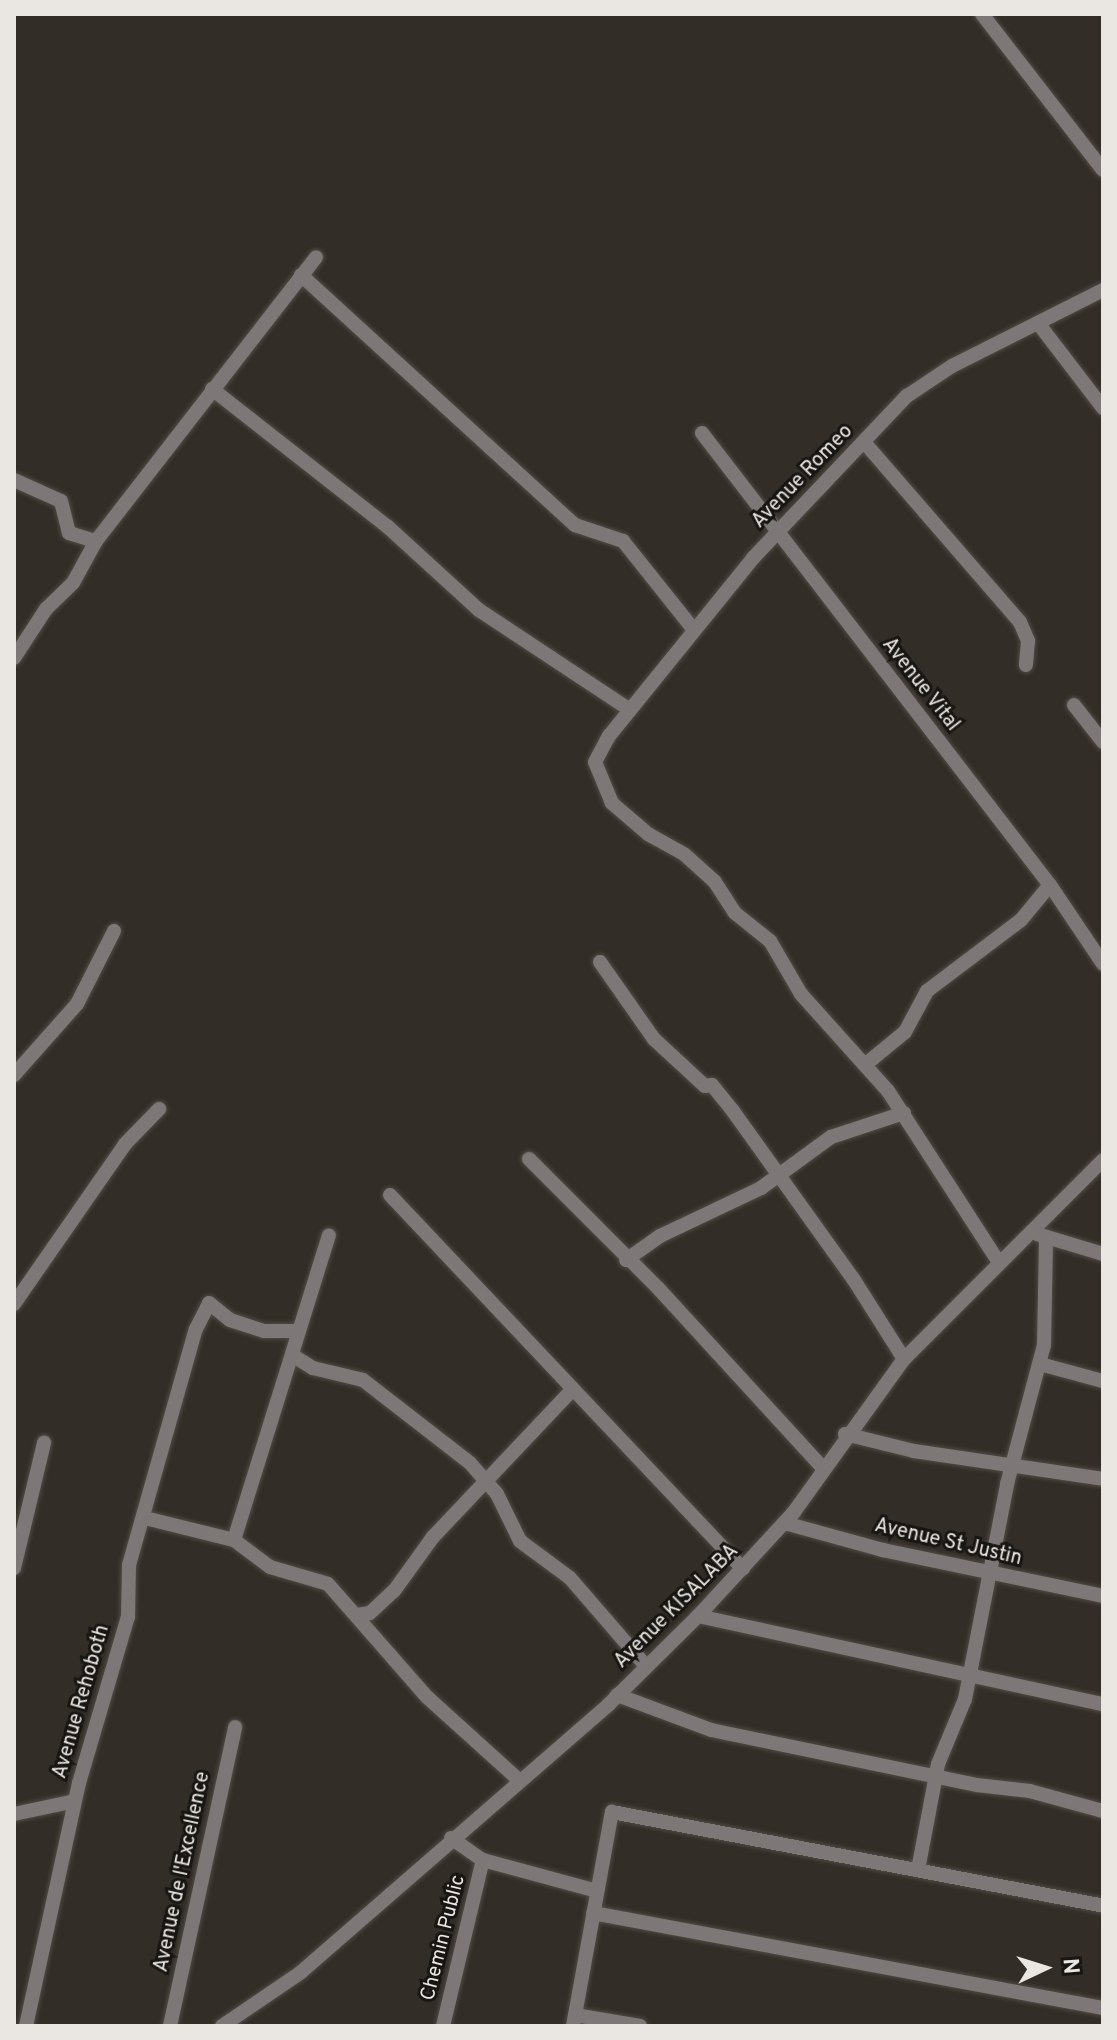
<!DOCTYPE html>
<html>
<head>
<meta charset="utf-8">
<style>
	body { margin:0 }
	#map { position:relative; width:1117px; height:2040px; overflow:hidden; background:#332d27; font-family:Overpass,sans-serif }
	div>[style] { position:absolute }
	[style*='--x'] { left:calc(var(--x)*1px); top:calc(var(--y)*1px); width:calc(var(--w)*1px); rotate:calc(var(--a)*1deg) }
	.roads { filter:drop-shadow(0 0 2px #504b45) drop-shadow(0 0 2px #504b45) }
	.minor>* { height:14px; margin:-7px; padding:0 7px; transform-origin:7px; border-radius:7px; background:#7d7877 }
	span { translate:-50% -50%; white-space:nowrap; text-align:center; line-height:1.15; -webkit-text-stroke:6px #181613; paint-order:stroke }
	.street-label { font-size:20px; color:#eae6e2 }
	.frame { position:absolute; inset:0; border:16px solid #eae6e2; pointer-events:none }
	.north { position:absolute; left:1005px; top:1928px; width:80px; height:80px; -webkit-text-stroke:6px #181613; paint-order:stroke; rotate:86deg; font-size:22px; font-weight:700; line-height:32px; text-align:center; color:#eae6e2 }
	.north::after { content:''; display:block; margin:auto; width:28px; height:36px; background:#eae6e2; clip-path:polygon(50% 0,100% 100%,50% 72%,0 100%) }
</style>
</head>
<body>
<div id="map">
	<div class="roads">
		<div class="minor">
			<div style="--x:982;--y:14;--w:197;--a:52.2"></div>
			<div style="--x:301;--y:275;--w:371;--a:42.4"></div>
			<div style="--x:575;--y:525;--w:51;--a:18.4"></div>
			<div style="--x:623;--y:541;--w:114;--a:51.4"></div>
			<div style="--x:1038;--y:323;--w:107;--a:52.6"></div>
			<div style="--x:212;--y:389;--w:224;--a:38.1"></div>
			<div style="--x:388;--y:527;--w:123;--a:42.4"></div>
			<div style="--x:479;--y:610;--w:181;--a:33.5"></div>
			<div style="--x:702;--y:433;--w:570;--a:52.41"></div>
			<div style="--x:1050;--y:885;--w:95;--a:56.1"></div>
			<div style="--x:864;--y:442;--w:238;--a:49.1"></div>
			<div style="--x:1020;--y:622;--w:21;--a:67"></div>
			<div style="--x:1028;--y:641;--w:24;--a:95"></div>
			<div style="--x:14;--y:480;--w:51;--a:24.1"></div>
			<div style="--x:61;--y:501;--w:33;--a:76"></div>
			<div style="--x:69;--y:533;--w:28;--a:17"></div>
			<div style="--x:14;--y:658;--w:59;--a:-56.9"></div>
			<div style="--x:46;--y:609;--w:37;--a:-44"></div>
			<div style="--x:73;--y:583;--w:48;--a:-61.3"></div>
			<div style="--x:96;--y:541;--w:359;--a:-52.2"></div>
			<div style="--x:1074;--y:705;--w:47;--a:51.9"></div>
			<div style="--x:600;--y:962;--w:94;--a:55"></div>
			<div style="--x:654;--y:1039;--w:69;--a:42.7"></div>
			<div style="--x:705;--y:1086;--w:7;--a:-8"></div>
			<div style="--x:712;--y:1085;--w:33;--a:51"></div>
			<div style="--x:733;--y:1111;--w:208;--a:54.4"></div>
			<div style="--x:854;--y:1280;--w:93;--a:57.7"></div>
			<div style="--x:866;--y:1064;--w:50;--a:-39.4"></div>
			<div style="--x:905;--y:1032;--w:47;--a:-61.8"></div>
			<div style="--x:927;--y:991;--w:118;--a:-37.1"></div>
			<div style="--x:1021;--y:920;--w:45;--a:-50.4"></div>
			<div style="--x:14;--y:1075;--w:95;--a:-48.4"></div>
			<div style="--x:77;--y:1004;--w:82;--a:-63.1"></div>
			<div style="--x:529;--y:1159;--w:182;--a:45"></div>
			<div style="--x:658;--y:1288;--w:243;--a:47.5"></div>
			<div style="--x:390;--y:1195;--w:514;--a:46.65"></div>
			<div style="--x:1037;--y:1234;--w:69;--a:16.9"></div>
			<div style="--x:626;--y:1260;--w:42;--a:-35.2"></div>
			<div style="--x:660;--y:1236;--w:112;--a:-25.4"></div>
			<div style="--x:761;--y:1188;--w:87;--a:-36.1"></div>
			<div style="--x:831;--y:1137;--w:77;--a:-18.2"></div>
			<div style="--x:998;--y:1261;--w:202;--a:-122.9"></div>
			<div style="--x:888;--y:1091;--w:130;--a:-131.9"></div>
			<div style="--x:801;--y:994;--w:61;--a:-120.3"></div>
			<div style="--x:770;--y:941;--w:45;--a:-141.3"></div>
			<div style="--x:735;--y:913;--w:38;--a:-123"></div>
			<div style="--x:714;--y:881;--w:40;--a:-138"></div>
			<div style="--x:684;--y:854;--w:41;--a:-150.9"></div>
			<div style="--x:648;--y:834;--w:48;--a:-139.3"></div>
			<div style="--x:612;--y:803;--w:44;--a:-112.5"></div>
			<div style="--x:595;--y:762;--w:30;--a:-62"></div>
			<div style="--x:609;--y:736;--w:229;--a:-51"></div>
			<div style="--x:753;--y:558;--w:224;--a:-46.5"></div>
			<div style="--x:907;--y:396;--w:54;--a:-33.7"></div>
			<div style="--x:952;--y:366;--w:169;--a:-26.7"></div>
			<div style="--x:14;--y:1304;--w:195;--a:-55.2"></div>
			<div style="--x:125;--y:1144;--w:49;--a:-45.8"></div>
			<div style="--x:292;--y:1355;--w:25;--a:32"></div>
			<div style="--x:313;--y:1368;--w:51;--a:13.5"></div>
			<div style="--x:363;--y:1380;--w:135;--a:37.8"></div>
			<div style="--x:470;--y:1463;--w:41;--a:48.9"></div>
			<div style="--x:497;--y:1494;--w:52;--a:63.9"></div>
			<div style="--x:520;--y:1541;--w:62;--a:36.5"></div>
			<div style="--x:570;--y:1578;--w:116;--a:49.2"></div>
			<div style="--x:1040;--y:1364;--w:65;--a:15.1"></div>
			<div style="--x:845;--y:1434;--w:71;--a:13.8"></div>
			<div style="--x:914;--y:1451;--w:191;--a:8.4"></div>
			<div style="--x:145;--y:1518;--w:92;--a:13.9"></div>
			<div style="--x:234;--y:1540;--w:45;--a:36.9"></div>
			<div style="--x:270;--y:1567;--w:60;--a:16.3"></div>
			<div style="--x:328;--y:1584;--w:150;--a:48.8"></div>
			<div style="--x:427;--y:1697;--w:124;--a:42.1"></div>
			<div style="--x:785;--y:1523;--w:102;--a:15.4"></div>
			<div style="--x:883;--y:1550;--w:225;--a:11.8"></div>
			<div style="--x:234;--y:1540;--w:319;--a:-72.7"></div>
			<div style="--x:14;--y:1568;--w:129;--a:-76.5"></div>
			<div style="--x:357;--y:1615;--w:13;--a:-9"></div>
			<div style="--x:370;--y:1613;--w:33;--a:-43"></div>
			<div style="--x:394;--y:1591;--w:67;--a:-54.2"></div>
			<div style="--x:433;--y:1537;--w:202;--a:-46.6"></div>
			<div style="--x:698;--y:1616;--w:414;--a:12.3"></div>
			<div style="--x:617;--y:1695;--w:100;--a:20.4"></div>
			<div style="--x:711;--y:1730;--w:272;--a:11.7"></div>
			<div style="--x:977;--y:1785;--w:53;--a:6.5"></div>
			<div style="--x:1030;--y:1791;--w:76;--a:15.3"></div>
			<div style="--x:14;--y:1814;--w:62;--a:-12"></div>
			<div style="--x:451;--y:1838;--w:39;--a:35"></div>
			<div style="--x:483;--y:1860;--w:118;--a:15.2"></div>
			<div style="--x:918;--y:1870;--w:108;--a:-79.3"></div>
			<div style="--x:938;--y:1764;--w:70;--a:-67.4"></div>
			<div style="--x:965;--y:1699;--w:219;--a:-78.9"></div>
			<div style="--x:1007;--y:1484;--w:144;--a:-75.1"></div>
			<div style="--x:1044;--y:1345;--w:108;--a:-88.9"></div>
			<div style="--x:593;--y:1913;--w:519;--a:10.55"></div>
			<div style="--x:575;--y:2015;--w:66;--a:9.6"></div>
			<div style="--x:26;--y:2026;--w:249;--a:-77.7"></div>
			<div style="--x:79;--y:1783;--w:173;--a:-73.6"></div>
			<div style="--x:128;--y:1617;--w:52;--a:-88.9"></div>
			<div style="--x:129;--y:1565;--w:245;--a:-74.2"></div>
			<div style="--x:196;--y:1329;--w:29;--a:-63"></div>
			<div style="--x:209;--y:1303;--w:27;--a:39"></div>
			<div style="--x:230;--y:1320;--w:36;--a:18"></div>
			<div style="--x:264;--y:1331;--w:35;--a:0"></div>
			<div style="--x:170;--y:2026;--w:306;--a:-77.7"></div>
			<div style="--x:222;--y:2026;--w:94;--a:-34.2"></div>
			<div style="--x:300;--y:1973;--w:410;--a:-41"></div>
			<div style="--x:609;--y:1704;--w:125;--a:-44.7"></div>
			<div style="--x:698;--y:1616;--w:142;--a:-47.3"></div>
			<div style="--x:794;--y:1512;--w:188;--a:-54.3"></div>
			<div style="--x:904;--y:1359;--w:281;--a:-45"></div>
			<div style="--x:443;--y:2026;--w:171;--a:-76.5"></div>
			<div style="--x:573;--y:2026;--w:218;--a:-79.7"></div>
			<div style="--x:612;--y:1812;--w:500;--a:10.8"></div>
		</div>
	</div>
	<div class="street-label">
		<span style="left:803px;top:477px;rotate:-46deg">Avenue Romeo</span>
		<span style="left:920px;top:685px;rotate:52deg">Avenue Vital</span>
		<span style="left:948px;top:1543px;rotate:13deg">Avenue St Justin</span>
		<span style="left:677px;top:1607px;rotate:-45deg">Avenue KISALABA</span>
		<span style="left:82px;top:1702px;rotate:-74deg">Avenue Rehoboth</span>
		<span style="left:183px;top:1872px;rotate:-78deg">Avenue de l'Excellence</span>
		<span style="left:444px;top:1938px;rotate:-76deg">Chemin Public</span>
	</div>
	<div class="frame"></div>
	<div class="north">N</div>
</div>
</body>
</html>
